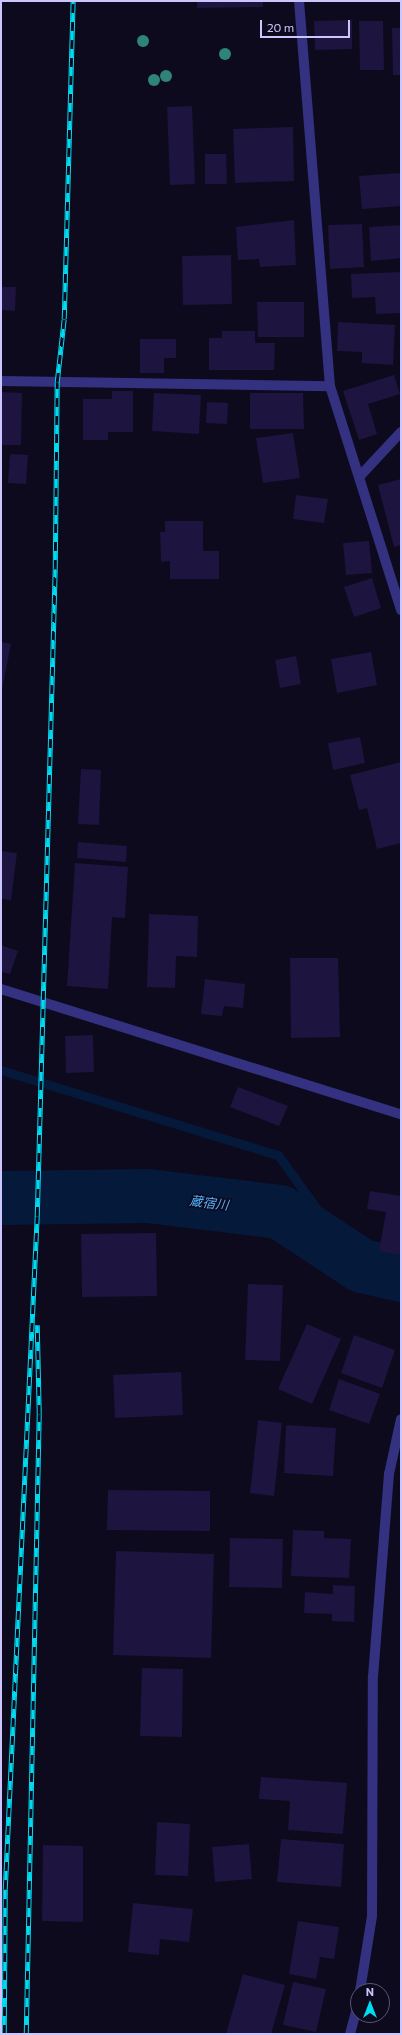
<!DOCTYPE html>
<html>
<head>
<meta charset="utf-8">
<style>
	body { margin:0 }
	#map { position:relative; width:402px; height:2035px; overflow:hidden; background:#0d0a1d; font-family:Commissioner,"Noto Sans JP",sans-serif }
	div>[style] { position:absolute }
	[style*='--x'] { left:calc(var(--x)*1px); top:calc(var(--y)*1px); width:calc(var(--w)*1px); rotate:calc(var(--a)*1deg) }
	.water>* { inset:0; background:#05193b }
	.stream>* { height:9px; margin:-4.5px; padding:0 4.5px; transform-origin:4.5px; border-radius:4.5px; background:#05193b }
	.river>* { height:54px; margin:-27px; padding:0 27px; transform-origin:27px; border-radius:27px; background:#05193b }
	.building>* { inset:0; background:#1d143f }
	.street>* { height:10px; margin:-5px; padding:0 5px; transform-origin:5px; border-radius:5px; background:#333180 }
	.rail>* { height:4.5px; margin-top:-2.25px; transform-origin:0; background:repeating-linear-gradient(90deg,#0d0a1d 0 9px,#00dbf1 0 18px); box-sizing:border-box; border-block:1px solid #00dbf1 }
	.trees>* { width:12px; height:12px; margin:-6px; border-radius:50%; background:#2e8476 }
	span { translate:-50% -50%; white-space:nowrap; text-align:center; line-height:1.15; -webkit-text-stroke:3px #0d0a1d; paint-order:stroke }
	.water-label { font-size:13px; color:#54b1ff; font-style:italic }
	.frame { position:absolute; inset:0; border:2px solid #ccc6ff; pointer-events:none }
	.north { position:absolute; left:350px; top:1983px; width:40px; height:40px; box-sizing:border-box; background:#0d0a1d; border:1px solid #595577; border-radius:50%; rotate:0deg; font-size:11px; font-weight:700; line-height:16px; text-align:center; color:#ccc6ff }
	.north::after { content:''; display:block; margin:auto; width:14px; height:18px; background:#00dbf1; clip-path:polygon(50% 0,100% 100%,50% 72%,0 100%) }
	.scale { position:absolute; left:260px; top:20px; width:90px; height:18px; box-sizing:border-box; border:2px solid #ccc6ff; border-top:0; padding-left:5px; font-size:12px; line-height:14px; white-space:nowrap; color:#ccc6ff; -webkit-text-stroke:3px #0d0a1d; paint-order:stroke }
</style>
</head>
<body>
<div id="map">
	<div class="water">
		<div style="clip-path:polygon(401px 1870px,401px 2034px,400px 2034px)"></div>
	</div>
	<div class="stream">
		<div style="--x:1;--y:1070;--w:290;--a:17.1"></div>
		<div style="--x:278;--y:1155;--w:123;--a:54.2"></div>
		<div style="--x:350;--y:1255;--w:52;--a:13.2"></div>
	</div>
	<div class="river">
		<div style="--x:1;--y:1198;--w:147;--a:-0.8"></div>
		<div style="--x:148;--y:1196;--w:133;--a:6.9"></div>
		<div style="--x:280;--y:1212;--w:98;--a:33.4"></div>
		<div style="--x:362;--y:1266;--w:40;--a:13"></div>
	</div>
	<div class="building">
		<div style="clip-path:polygon(197px 1px,263px 1px,263px 7px,197px 8px)"></div>
		<div style="clip-path:polygon(352px 20px,352px 49px,315px 50px,314px 21px)"></div>
		<div style="clip-path:polygon(359px 21px,383px 21px,384px 70px,360px 70px)"></div>
		<div style="clip-path:polygon(392px 28px,401px 28px,401px 75px,393px 75px)"></div>
		<div style="clip-path:polygon(192px 106px,195px 184px,170px 185px,167px 107px)"></div>
		<div style="clip-path:polygon(293px 127px,294px 181px,235px 183px,233px 129px)"></div>
		<div style="clip-path:polygon(205px 154px,226px 154px,227px 184px,205px 184px)"></div>
		<div style="clip-path:polygon(401px 173px,401px 206px,362px 209px,359px 176px)"></div>
		<div style="clip-path:polygon(294px 220px,296px 265px,260px 267px,259px 259px,238px 260px,236px 227px)"></div>
		<div style="clip-path:polygon(362px 224px,364px 267px,330px 269px,328px 225px)"></div>
		<div style="clip-path:polygon(401px 225px,401px 258px,371px 261px,369px 227px)"></div>
		<div style="clip-path:polygon(231px 255px,232px 304px,183px 305px,182px 256px)"></div>
		<div style="clip-path:polygon(401px 272px,401px 313px,376px 314px,375px 297px,352px 298px,351px 274px)"></div>
		<div style="clip-path:polygon(1px 287px,16px 287px,15px 311px,1px 310px)"></div>
		<div style="clip-path:polygon(257px 302px,304px 302px,304px 337px,258px 337px)"></div>
		<div style="clip-path:polygon(338px 322px,395px 325px,393px 365px,362px 363px,362px 352px,337px 351px)"></div>
		<div style="clip-path:polygon(222px 331px,255px 331px,255px 343px,275px 343px,274px 370px,209px 370px,209px 338px,222px 338px)"></div>
		<div style="clip-path:polygon(140px 339px,176px 339px,176px 358px,164px 358px,164px 373px,140px 373px)"></div>
		<div style="clip-path:polygon(394px 375px,400px 394px,368px 404px,377px 434px,359px 440px,343px 391px)"></div>
		<div style="clip-path:polygon(112px 391px,133px 391px,133px 432px,108px 432px,108px 440px,83px 440px,83px 399px,112px 399px)"></div>
		<div style="clip-path:polygon(1px 392px,22px 393px,21px 445px,1px 445px)"></div>
		<div style="clip-path:polygon(154px 393px,201px 395px,199px 434px,152px 431px)"></div>
		<div style="clip-path:polygon(250px 393px,303px 393px,304px 429px,250px 429px)"></div>
		<div style="clip-path:polygon(207px 402px,228px 403px,227px 424px,206px 423px)"></div>
		<div style="clip-path:polygon(293px 433px,300px 478px,263px 483px,256px 438px)"></div>
		<div style="clip-path:polygon(10px 454px,28px 455px,26px 484px,8px 483px)"></div>
		<div style="clip-path:polygon(401px 479px,401px 545px,394px 547px,378px 485px)"></div>
		<div style="clip-path:polygon(296px 495px,328px 499px,324px 523px,293px 519px)"></div>
		<div style="clip-path:polygon(165px 521px,203px 521px,203px 551px,219px 551px,219px 579px,170px 579px,170px 561px,161px 562px,160px 532px,165px 532px)"></div>
		<div style="clip-path:polygon(369px 541px,372px 573px,346px 575px,343px 543px)"></div>
		<div style="clip-path:polygon(372px 578px,381px 608px,354px 617px,344px 587px)"></div>
		<div style="clip-path:polygon(1px 642px,11px 644px,2px 690px,1px 690px)"></div>
		<div style="clip-path:polygon(371px 652px,377px 685px,337px 693px,331px 659px)"></div>
		<div style="clip-path:polygon(296px 656px,301px 684px,280px 688px,275px 660px)"></div>
		<div style="clip-path:polygon(360px 737px,365px 763px,333px 770px,328px 743px)"></div>
		<div style="clip-path:polygon(401px 762px,401px 843px,377px 849px,367px 808px,359px 810px,350px 775px)"></div>
		<div style="clip-path:polygon(81px 769px,101px 770px,99px 825px,78px 824px)"></div>
		<div style="clip-path:polygon(78px 842px,127px 846px,126px 862px,77px 858px)"></div>
		<div style="clip-path:polygon(1px 851px,17px 853px,11px 900px,1px 899px)"></div>
		<div style="clip-path:polygon(75px 863px,128px 867px,125px 918px,112px 917px,108px 989px,67px 986px)"></div>
		<div style="clip-path:polygon(149px 914px,198px 916px,197px 957px,176px 956px,175px 988px,147px 987px)"></div>
		<div style="clip-path:polygon(1px 945px,18px 951px,10px 974px,1px 972px)"></div>
		<div style="clip-path:polygon(290px 958px,338px 958px,340px 1037px,291px 1038px)"></div>
		<div style="clip-path:polygon(205px 979px,245px 984px,243px 1008px,224px 1006px,222px 1016px,201px 1014px)"></div>
		<div style="clip-path:polygon(93px 1035px,94px 1072px,66px 1073px,65px 1036px)"></div>
		<div style="clip-path:polygon(238px 1087px,288px 1106px,279px 1126px,230px 1107px)"></div>
		<div style="clip-path:polygon(370px 1191px,401px 1196px,401px 1255px,379px 1251px,386px 1212px,367px 1209px)"></div>
		<div style="clip-path:polygon(156px 1233px,157px 1296px,82px 1297px,81px 1234px)"></div>
		<div style="clip-path:polygon(248px 1284px,283px 1285px,280px 1361px,245px 1360px)"></div>
		<div style="clip-path:polygon(307px 1324px,341px 1339px,312px 1404px,278px 1389px)"></div>
		<div style="clip-path:polygon(354px 1335px,395px 1350px,382px 1388px,341px 1373px)"></div>
		<div style="clip-path:polygon(181px 1372px,183px 1415px,115px 1418px,113px 1375px)"></div>
		<div style="clip-path:polygon(339px 1379px,380px 1394px,369px 1424px,329px 1410px)"></div>
		<div style="clip-path:polygon(258px 1420px,282px 1423px,274px 1496px,250px 1493px)"></div>
		<div style="clip-path:polygon(286px 1425px,336px 1428px,333px 1476px,284px 1473px)"></div>
		<div style="clip-path:polygon(108px 1490px,210px 1491px,210px 1531px,107px 1530px)"></div>
		<div style="clip-path:polygon(293px 1530px,324px 1531px,324px 1538px,351px 1539px,349px 1578px,291px 1576px)"></div>
		<div style="clip-path:polygon(230px 1538px,283px 1539px,282px 1588px,229px 1587px)"></div>
		<div style="clip-path:polygon(116px 1551px,214px 1554px,211px 1658px,113px 1655px)"></div>
		<div style="clip-path:polygon(333px 1585px,355px 1586px,354px 1622px,332px 1621px,332px 1614px,304px 1613px,305px 1592px,333px 1594px)"></div>
		<div style="clip-path:polygon(142px 1668px,183px 1669px,182px 1737px,140px 1736px)"></div>
		<div style="clip-path:polygon(261px 1777px,347px 1783px,343px 1834px,288px 1830px,290px 1801px,259px 1799px)"></div>
		<div style="clip-path:polygon(157px 1822px,190px 1824px,188px 1876px,155px 1875px)"></div>
		<div style="clip-path:polygon(281px 1839px,344px 1844px,341px 1887px,277px 1882px)"></div>
		<div style="clip-path:polygon(249px 1844px,252px 1879px,215px 1882px,212px 1847px)"></div>
		<div style="clip-path:polygon(43px 1845px,83px 1846px,83px 1922px,42px 1921px)"></div>
		<div style="clip-path:polygon(133px 1903px,193px 1909px,189px 1942px,160px 1939px,159px 1955px,128px 1952px)"></div>
		<div style="clip-path:polygon(298px 1921px,339px 1927px,334px 1959px,320px 1957px,316px 1979px,289px 1974px)"></div>
		<div style="clip-path:polygon(243px 1974px,285px 1985px,271px 2034px,226px 2034px)"></div>
		<div style="clip-path:polygon(293px 1982px,326px 1989px,316px 2032px,283px 2025px)"></div>
	</div>
	<div class="street">
		<div style="--x:299;--y:1;--w:386;--a:85.4"></div>
		<div style="--x:330;--y:386;--w:235;--a:72.4"></div>
		<div style="--x:1;--y:381;--w:329;--a:0.9"></div>
		<div style="--x:360;--y:476;--w:60;--a:-47"></div>
		<div style="--x:1;--y:989;--w:419;--a:17.4"></div>
		<div style="--x:360;--y:1991;--w:76;--a:-80.9"></div>
		<div style="--x:372;--y:1916;--w:239;--a:-89.8"></div>
		<div style="--x:373;--y:1677;--w:204;--a:-85.5"></div>
		<div style="--x:389;--y:1474;--w:56;--a:-77.7"></div>
		<div style="--x:350;--y:2034;--w:31;--a:-75"></div>
	</div>
	<div class="rail">
		<div style="--x:4;--y:2034;--w:145;--a:-89.6"></div>
		<div style="--x:5;--y:1889;--w:674;--a:-87.28"></div>
		<div style="--x:37;--y:1216;--w:647;--a:-88.41"></div>
		<div style="--x:55;--y:569;--w:187;--a:-89.4"></div>
		<div style="--x:57;--y:382;--w:63;--a:-83.7"></div>
		<div style="--x:64;--y:319;--w:318;--a:-88.4"></div>
		<div style="--x:26;--y:2034;--w:620;--a:-88.8"></div>
		<div style="--x:39;--y:1414;--w:89;--a:-91.3"></div>
	</div>
	<div class="trees">
		<div style="left:143px;top:41px"></div>
		<div style="left:225px;top:54px"></div>
		<div style="left:166px;top:76px"></div>
		<div style="left:154px;top:80px"></div>
	</div>
	<div class="water-label">
		<span style="left:209px;top:1203px;rotate:7deg">蔵宿川</span>
	</div>
	<div class="frame"></div>
	<div class="north">N</div>
	<div class="scale">20 m</div>
</div>
</body>
</html>
